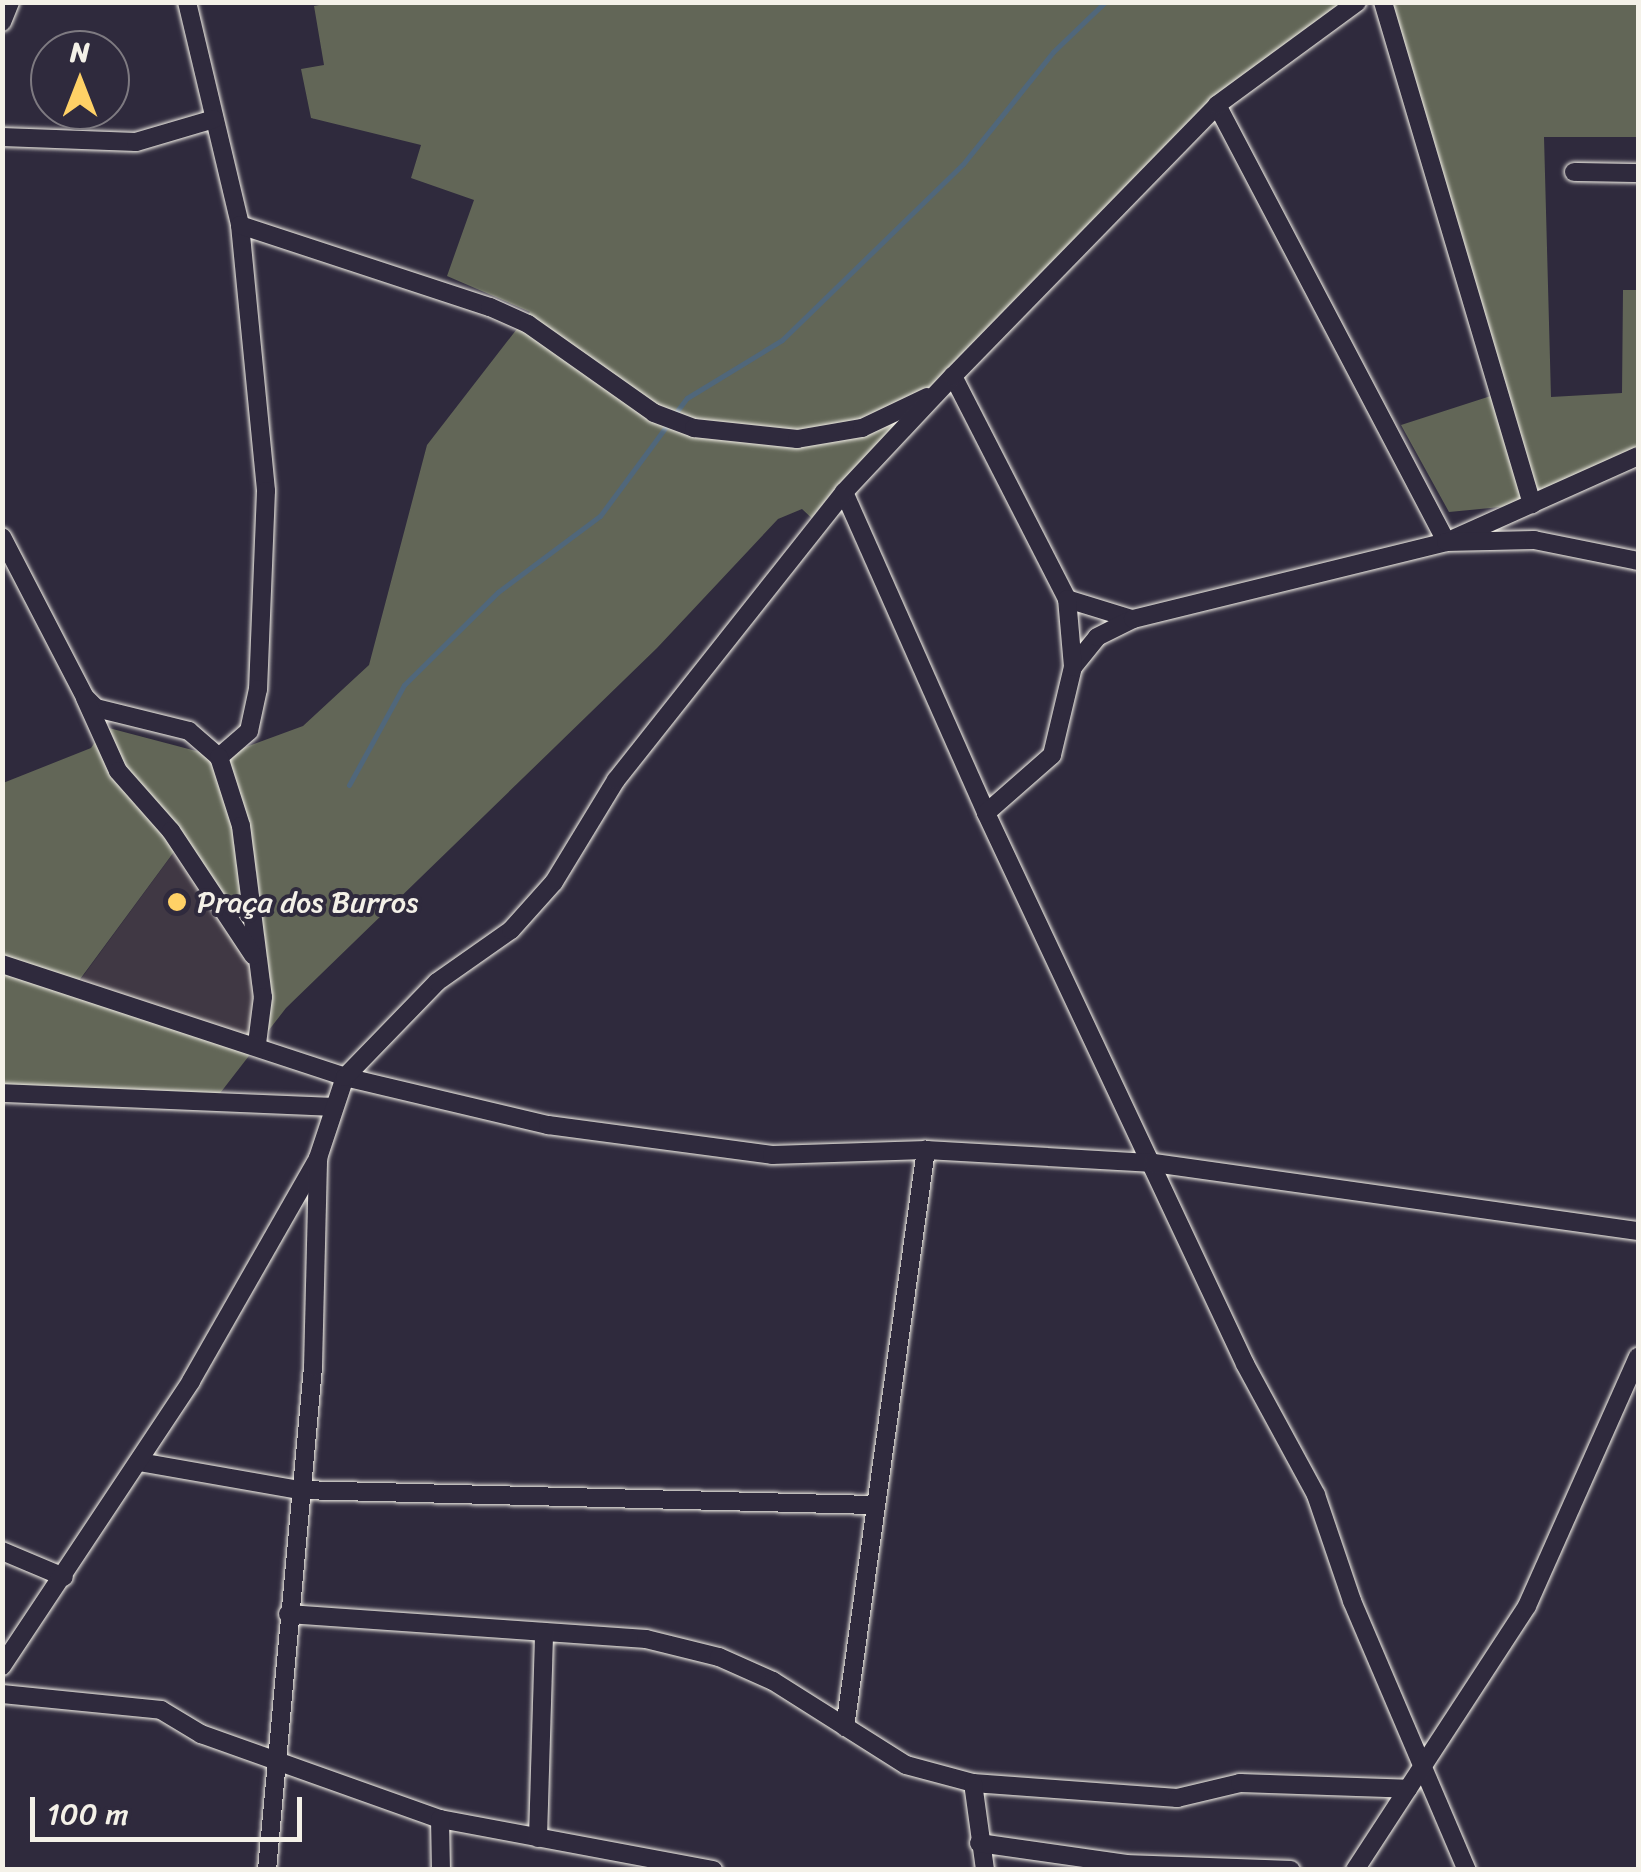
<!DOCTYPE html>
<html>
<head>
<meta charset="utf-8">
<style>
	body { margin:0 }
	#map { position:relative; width:1641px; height:1872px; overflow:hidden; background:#2f2a3d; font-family:Sriracha,sans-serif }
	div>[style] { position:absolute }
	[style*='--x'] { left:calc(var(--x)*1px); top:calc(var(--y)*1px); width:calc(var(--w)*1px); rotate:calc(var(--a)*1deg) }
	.built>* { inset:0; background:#403844 }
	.green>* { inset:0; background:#626657 }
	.stream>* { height:5px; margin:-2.5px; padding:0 2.5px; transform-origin:2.5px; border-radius:2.5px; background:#50677b }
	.roads { filter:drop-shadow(0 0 2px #f4f1e8) drop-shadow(0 0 2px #f4f1e8) }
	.minor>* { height:18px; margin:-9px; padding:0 9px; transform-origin:9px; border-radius:9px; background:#2f2a3d }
	.dots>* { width:28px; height:28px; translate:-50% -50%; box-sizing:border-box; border:5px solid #2f2a3d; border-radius:50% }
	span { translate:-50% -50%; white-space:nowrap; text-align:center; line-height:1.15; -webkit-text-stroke:8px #2f2a3d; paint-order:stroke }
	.poi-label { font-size:30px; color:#f4f1e8 }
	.left { translate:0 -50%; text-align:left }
	.frame { position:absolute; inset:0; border:5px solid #f4f1e8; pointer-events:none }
	.north { position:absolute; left:30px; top:30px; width:100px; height:100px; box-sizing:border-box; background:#2f2a3d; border:2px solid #7e7a81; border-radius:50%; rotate:0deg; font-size:28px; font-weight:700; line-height:40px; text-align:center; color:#f4f1e8 }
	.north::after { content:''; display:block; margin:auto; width:35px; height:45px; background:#ffd166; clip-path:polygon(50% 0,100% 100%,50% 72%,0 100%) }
	.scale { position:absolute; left:30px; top:1797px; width:272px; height:45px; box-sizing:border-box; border:5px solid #f4f1e8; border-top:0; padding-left:12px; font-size:30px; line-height:35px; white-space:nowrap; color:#f4f1e8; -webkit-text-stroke:8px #2f2a3d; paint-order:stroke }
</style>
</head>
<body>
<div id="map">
	<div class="built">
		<div style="clip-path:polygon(180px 844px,256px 960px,257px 1044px,75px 987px)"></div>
	</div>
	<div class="green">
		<div style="clip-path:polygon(evenodd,335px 2px,1357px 3px,1217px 105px,818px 524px,802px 509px,778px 519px,657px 648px,286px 1008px,214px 1101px,3px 1093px,3px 783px,91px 748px,105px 727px,219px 757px,303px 726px,369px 665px,427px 445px,530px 312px,447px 276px,474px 200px,411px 178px,421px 145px,311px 118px,301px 69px,324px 65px,314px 6px,335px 2px,179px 845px,256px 960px,256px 1044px,75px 986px,179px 845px)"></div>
		<div style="clip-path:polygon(1383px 3px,1638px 3px,1638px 137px,1544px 137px,1551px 397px,1622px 393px,1623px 290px,1638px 290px,1638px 448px,1532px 504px,1449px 512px,1401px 425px,1500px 393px)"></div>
	</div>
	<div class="stream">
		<div style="--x:674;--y:415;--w:21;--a:-53"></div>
		<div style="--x:687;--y:398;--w:111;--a:-31.4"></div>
		<div style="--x:782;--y:340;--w:252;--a:-44.2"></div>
		<div style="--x:963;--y:164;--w:144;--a:-51.2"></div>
		<div style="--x:1053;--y:52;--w:72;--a:-43.9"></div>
		<div style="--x:349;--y:785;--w:114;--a:-61.2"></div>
		<div style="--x:404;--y:685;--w:132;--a:-44.7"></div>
		<div style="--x:498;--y:592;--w:127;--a:-36.7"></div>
		<div style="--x:600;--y:516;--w:114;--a:-53.5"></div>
	</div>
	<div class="roads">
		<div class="minor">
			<div style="--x:187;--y:2;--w:229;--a:76.6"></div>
			<div style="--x:240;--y:225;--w:267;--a:84.4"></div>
			<div style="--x:266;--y:491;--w:198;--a:92.3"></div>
			<div style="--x:258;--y:689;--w:43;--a:102.1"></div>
			<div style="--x:249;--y:731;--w:40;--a:139"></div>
			<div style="--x:1383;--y:2;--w:524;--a:73.47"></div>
			<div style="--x:2;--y:22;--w:22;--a:-68"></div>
			<div style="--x:1217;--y:105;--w:493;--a:62.3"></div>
			<div style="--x:1446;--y:542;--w:210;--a:-24.1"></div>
			<div style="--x:2;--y:137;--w:134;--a:2.1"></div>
			<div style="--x:136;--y:142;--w:81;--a:-16.4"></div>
			<div style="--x:1574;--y:172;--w:64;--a:0.9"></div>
			<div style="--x:240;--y:225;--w:263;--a:18.2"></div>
			<div style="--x:490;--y:307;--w:42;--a:24.1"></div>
			<div style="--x:528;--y:324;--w:154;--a:35.2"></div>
			<div style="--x:654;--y:413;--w:43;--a:20.6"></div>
			<div style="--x:694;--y:428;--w:104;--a:6.1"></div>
			<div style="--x:797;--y:439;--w:66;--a:-9.6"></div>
			<div style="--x:862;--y:428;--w:72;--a:-25.5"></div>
			<div style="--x:953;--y:376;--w:250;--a:62.9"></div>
			<div style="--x:1067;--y:599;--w:68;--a:17.1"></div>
			<div style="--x:844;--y:492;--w:351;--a:66.1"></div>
			<div style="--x:986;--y:813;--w:609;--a:64.82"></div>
			<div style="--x:1245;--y:1364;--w:149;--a:61.5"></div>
			<div style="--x:1316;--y:1495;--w:112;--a:71.2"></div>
			<div style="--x:1352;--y:1601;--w:293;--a:66.9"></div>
			<div style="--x:2;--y:537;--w:180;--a:62.6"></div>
			<div style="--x:85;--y:697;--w:16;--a:45"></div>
			<div style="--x:96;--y:708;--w:96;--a:13.9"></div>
			<div style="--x:189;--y:731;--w:40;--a:41"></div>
			<div style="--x:219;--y:757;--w:72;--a:72.3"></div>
			<div style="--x:241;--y:826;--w:172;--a:82.7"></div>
			<div style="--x:263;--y:997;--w:47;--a:97.3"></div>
			<div style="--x:1073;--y:667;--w:38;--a:-51"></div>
			<div style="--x:1097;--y:637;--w:40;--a:-26.6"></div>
			<div style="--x:1133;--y:619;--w:322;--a:-13.8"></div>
			<div style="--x:1446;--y:542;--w:88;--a:-1.3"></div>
			<div style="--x:1534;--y:540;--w:106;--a:11.4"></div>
			<div style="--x:85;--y:698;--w:80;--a:65.7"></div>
			<div style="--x:118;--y:771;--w:80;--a:48.5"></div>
			<div style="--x:171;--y:831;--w:149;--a:56.5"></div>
			<div style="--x:986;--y:813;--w:88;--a:-41.3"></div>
			<div style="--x:1052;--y:755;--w:90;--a:-76.6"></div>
			<div style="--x:1073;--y:667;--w:68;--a:-95"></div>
			<div style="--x:2;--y:964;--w:361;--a:18.2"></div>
			<div style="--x:345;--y:1077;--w:209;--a:13.3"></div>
			<div style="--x:548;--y:1125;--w:226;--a:7.6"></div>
			<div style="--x:772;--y:1155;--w:154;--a:-1.9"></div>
			<div style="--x:926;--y:1150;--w:228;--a:3.3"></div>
			<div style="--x:1154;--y:1163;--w:489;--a:8"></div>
			<div style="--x:2;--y:1093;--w:330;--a:2.4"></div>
			<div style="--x:139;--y:1462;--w:163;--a:9.9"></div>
			<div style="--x:300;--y:1490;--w:574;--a:1.5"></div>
			<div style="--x:2;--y:1551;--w:67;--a:22.8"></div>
			<div style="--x:288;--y:1614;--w:359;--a:4"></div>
			<div style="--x:646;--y:1639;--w:75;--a:13.9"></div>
			<div style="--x:719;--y:1657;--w:59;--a:24"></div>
			<div style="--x:773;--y:1681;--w:157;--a:32.3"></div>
			<div style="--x:906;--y:1765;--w:69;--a:15"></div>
			<div style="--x:973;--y:1783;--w:205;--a:4.2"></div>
			<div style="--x:1177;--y:1798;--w:65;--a:-13.4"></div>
			<div style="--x:1240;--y:1783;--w:168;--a:2"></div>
			<div style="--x:2;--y:1666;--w:342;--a:-56.4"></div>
			<div style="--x:191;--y:1381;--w:257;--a:-60.3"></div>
			<div style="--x:318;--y:1158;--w:85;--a:-71.6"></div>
			<div style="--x:345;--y:1077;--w:132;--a:-45.9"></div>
			<div style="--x:437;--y:982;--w:90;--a:-35.1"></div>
			<div style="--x:511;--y:930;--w:64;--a:-48.1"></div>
			<div style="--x:554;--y:882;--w:119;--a:-58.7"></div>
			<div style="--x:616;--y:780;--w:367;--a:-51.6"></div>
			<div style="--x:844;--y:492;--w:159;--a:-46.8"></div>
			<div style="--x:953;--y:376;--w:378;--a:-45.7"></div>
			<div style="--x:1217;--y:105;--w:174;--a:-36.3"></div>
			<div style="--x:2;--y:1694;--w:160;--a:5.7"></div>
			<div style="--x:161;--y:1710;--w:47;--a:31"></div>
			<div style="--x:201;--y:1734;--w:254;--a:19.6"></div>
			<div style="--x:440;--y:1819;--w:278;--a:10.6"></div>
			<div style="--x:845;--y:1727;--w:583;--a:-82.01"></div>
			<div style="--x:973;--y:1783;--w:88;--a:82.1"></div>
			<div style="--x:440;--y:1819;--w:51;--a:88.9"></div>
			<div style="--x:538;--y:1838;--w:206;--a:-88.3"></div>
			<div style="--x:979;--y:1843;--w:149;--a:8.1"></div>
			<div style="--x:1127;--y:1864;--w:164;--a:2.1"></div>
			<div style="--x:267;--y:1870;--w:505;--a:-84.77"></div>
			<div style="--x:313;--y:1367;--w:209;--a:-88.6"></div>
			<div style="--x:1355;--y:1870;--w:315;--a:-56.9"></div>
			<div style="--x:1527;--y:1606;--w:273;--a:-66"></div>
		</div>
	</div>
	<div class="dots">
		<div style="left:177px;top:902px;background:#ffd166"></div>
	</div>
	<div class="poi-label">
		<span class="left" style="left:197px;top:902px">Praça dos Burros</span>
	</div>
	<div class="frame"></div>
	<div class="north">N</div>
	<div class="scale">100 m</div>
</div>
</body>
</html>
